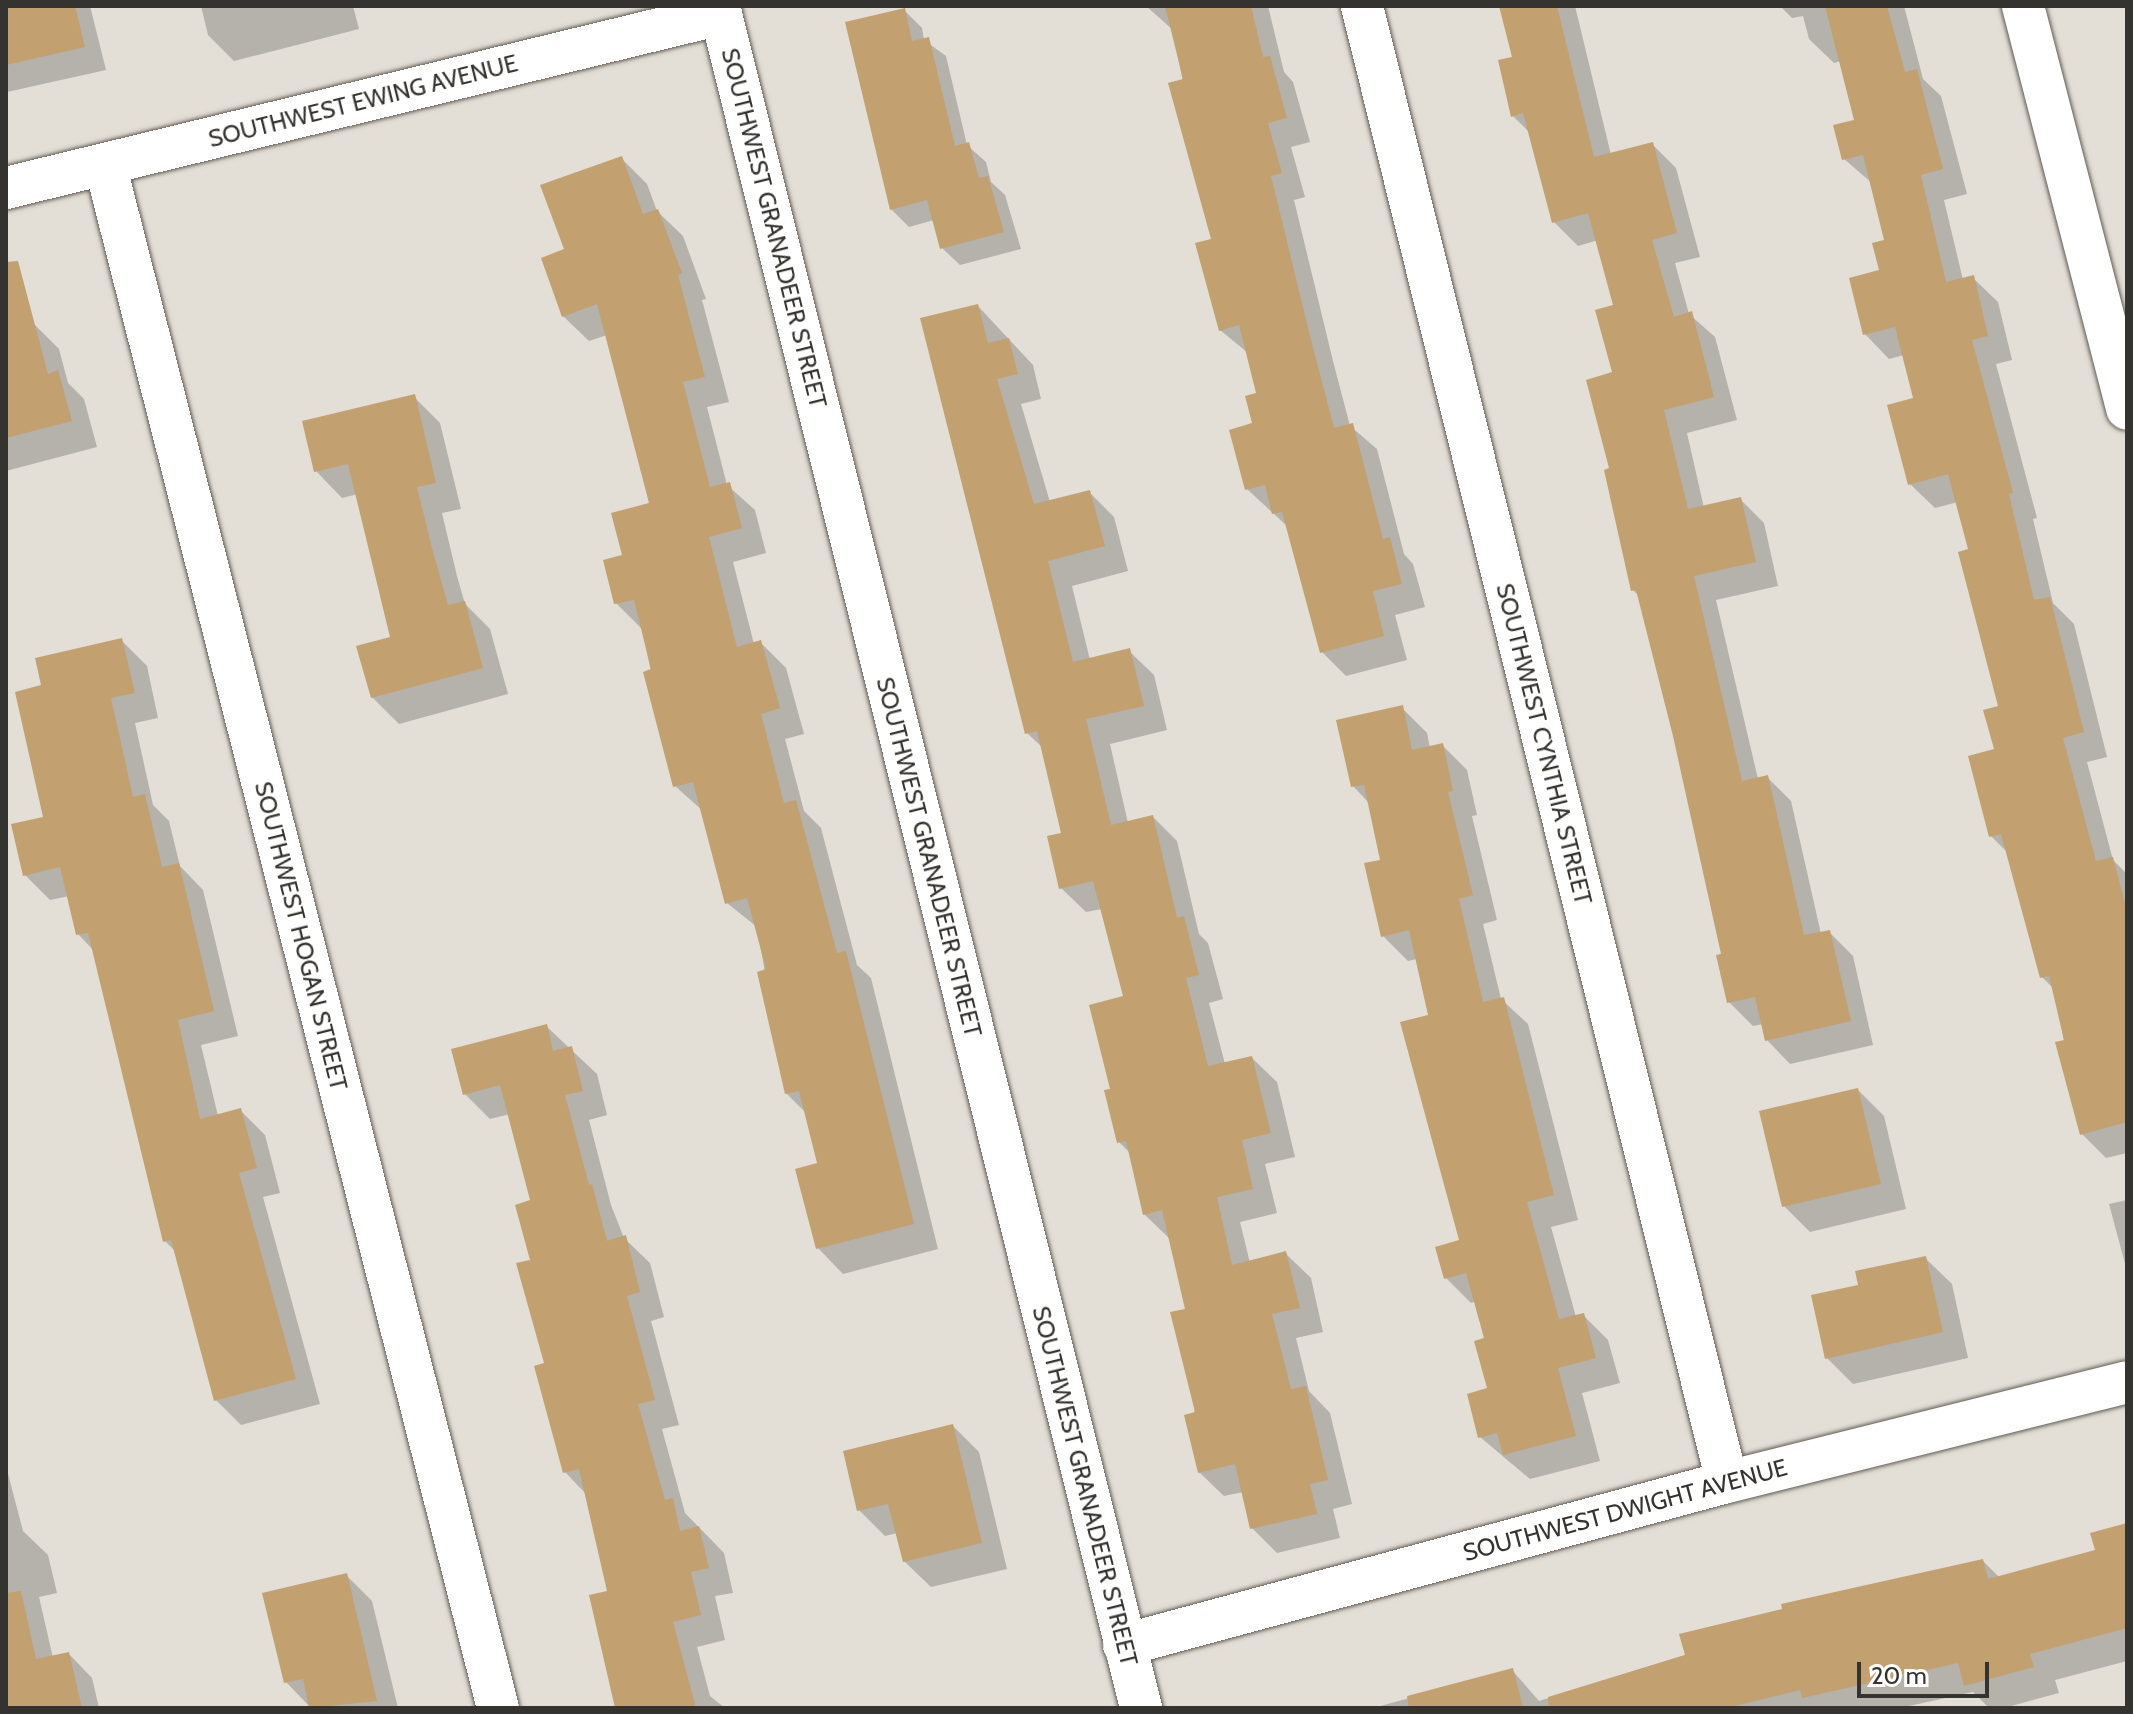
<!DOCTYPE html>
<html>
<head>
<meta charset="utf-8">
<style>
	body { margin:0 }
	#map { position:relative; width:2133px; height:1714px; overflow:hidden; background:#e3ded6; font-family:Cabin,sans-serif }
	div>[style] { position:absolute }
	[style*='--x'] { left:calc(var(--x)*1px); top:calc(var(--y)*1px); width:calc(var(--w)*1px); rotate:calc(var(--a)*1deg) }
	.shadow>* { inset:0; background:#0003 }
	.building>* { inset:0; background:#c2a06f }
	.roads { filter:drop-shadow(0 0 2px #615c55) drop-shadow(0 0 2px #615c55) }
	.street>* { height:42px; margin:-21px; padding:0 21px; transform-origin:21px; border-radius:21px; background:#fff }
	span { translate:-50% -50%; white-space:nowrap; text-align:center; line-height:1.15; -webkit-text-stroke:6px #fff; paint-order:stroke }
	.street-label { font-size:24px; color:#35332f }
	.frame { position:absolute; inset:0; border:8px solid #35332f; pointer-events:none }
	.scale { position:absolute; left:1857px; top:1662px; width:132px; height:36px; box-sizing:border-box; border:4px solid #35332f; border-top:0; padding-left:10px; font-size:24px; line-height:28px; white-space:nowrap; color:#35332f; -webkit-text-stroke:6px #fff; paint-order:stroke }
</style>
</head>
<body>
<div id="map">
	<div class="shadow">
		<div style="clip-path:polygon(6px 6px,90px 6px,106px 70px,7px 92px)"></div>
		<div style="clip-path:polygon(201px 6px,353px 6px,359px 29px,234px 61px,208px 35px)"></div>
		<div style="clip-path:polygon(1146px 6px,1268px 6px,1284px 72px,1293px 82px,1310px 142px,1291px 147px,1305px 197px,1294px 200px,1333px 361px,1350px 426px,1377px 449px,1404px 554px,1413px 564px,1425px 607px,1395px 615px,1407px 660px,1346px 676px,1322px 652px,1288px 527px,1247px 489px,1258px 394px,1248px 353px,1220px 330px,1213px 240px,1173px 30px)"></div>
		<div style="clip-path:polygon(1503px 6px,1575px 6px,1611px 155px,1652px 144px,1676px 168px,1700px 257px,1675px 263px,1689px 314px,1715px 337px,1737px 420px,1687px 433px,1704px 508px,1740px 499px,1764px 523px,1778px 586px,1716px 600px,1758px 779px,1767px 777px,1791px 801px,1821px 934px,1829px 932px,1853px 956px,1873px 1045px,1790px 1064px,1767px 1040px,1763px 1024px,1753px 1026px,1729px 1002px,1724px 955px,1675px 736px,1640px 597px,1633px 590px,1614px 374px,1615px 307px,1598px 240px,1578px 246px,1554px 222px,1531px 134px,1513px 116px,1514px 59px)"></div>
		<div style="clip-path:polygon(1780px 6px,1904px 6px,1923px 79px,1941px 96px,1967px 194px,1944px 200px,1963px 280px,1973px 278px,1998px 302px,2012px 360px,1996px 364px,2037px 518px,2033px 519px,2053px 603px,2074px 624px,2107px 757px,2087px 762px,2113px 860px,2127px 874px,2127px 1153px,2106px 1158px,2082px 1134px,2054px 989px,2042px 977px,2008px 853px,1991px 836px,2001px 707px,1971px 551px,1958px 502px,1935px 508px,1910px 484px,1915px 400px,1904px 355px,1889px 359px,1865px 334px,1887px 242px,1872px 183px,1844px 159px,1856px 121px,1841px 61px,1834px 63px,1809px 39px,1803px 16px,1792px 18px)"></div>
		<div style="clip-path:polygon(904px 10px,922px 28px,924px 40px,946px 56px,967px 145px,986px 162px,991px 182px,1005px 195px,1021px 249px,960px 265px,942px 248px,934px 220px,909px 227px,891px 209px)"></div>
		<div style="clip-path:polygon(621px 158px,647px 184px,657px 211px,683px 236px,706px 299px,702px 300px,729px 402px,707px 407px,727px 485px,755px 510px,766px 553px,733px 562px,754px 644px,761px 643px,786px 668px,804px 734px,785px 739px,804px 811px,821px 828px,857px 965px,871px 978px,938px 1249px,843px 1274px,818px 1248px,820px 1164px,807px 1114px,786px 1093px,757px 927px,727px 903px,703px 811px,675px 786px,642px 629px,616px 603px,625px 556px,652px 504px,607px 335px,589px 341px,563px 316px,566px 250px)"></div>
		<div style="clip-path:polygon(978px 306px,1033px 365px,1041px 399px,1021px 404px,1050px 502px,1089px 492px,1114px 517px,1128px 571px,1072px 586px,1090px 660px,1129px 651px,1154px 675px,1167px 730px,1110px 744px,1128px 823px,1153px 817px,1177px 841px,1199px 934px,1208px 943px,1223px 999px,1209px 1003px,1225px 1064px,1252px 1058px,1277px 1082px,1295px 1157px,1265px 1164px,1277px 1213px,1240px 1222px,1250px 1263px,1286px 1254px,1311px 1278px,1323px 1332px,1296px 1338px,1309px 1391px,1330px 1413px,1352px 1504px,1333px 1509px,1340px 1538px,1277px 1553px,1252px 1528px,1243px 1492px,1224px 1496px,1199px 1472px,1187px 1310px,1169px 1238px,1144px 1214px,1131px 1154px,1119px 1142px,1112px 1090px,1125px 998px,1102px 909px,1086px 912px,1061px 888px,1063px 834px,1043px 748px,1027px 733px)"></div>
		<div style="clip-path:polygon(33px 323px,59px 349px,68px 383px,84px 399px,97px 447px,6px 471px,6px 330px)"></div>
		<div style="clip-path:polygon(414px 397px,440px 423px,461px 509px,442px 513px,457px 576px,465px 604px,490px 629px,508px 694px,399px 724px,372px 697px,393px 638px,358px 494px,342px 498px,316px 471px)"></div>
		<div style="clip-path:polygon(122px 641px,147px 666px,158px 718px,135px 723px,153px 805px,169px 821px,180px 866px,203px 890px,238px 1036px,201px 1045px,218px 1116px,240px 1110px,265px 1135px,280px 1193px,263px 1197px,320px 1404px,241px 1425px,216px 1400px,176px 1252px,165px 1241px,95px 952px,78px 934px,69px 896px,50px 900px,25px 875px,46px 819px,44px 687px)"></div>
		<div style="clip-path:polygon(1402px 708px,1427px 733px,1430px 748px,1442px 745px,1467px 770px,1477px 815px,1472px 816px,1497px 920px,1483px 924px,1501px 999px,1528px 1024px,1578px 1220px,1551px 1227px,1576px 1317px,1583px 1315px,1608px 1340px,1620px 1383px,1582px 1393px,1600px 1461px,1530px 1479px,1480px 1437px,1489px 1389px,1487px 1340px,1476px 1301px,1471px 1303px,1446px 1278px,1462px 1242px,1431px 1016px,1417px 959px,1408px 961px,1383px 936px,1382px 861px,1369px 803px,1353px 786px)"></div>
		<div style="clip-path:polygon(546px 1026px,597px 1074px,607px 1115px,589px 1120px,611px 1205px,624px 1238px,650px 1263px,664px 1317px,651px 1321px,679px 1425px,662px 1429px,685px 1513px,724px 1553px,733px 1593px,715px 1596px,725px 1640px,697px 1647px,710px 1696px,725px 1708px,617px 1708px,609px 1592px,586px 1494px,565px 1472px,546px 1364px,532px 1261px,533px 1202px,510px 1114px,490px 1119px,465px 1094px)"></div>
		<div style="clip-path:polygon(1858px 1090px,1884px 1116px,1906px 1209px,1810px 1232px,1784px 1206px)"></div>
		<div style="clip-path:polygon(2127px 1200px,2127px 1271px,2109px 1204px)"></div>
		<div style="clip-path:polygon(1925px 1258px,1952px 1284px,1968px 1358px,1853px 1384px,1827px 1358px,1860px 1286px)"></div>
		<div style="clip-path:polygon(953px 1426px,979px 1452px,1007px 1569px,931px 1587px,904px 1561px,897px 1533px,885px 1536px,859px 1510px)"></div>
		<div style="clip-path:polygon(6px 1466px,23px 1531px,48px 1555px,57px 1593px,39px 1597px,53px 1658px,69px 1654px,92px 1678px,99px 1708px,6px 1708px)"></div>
		<div style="clip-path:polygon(2127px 1525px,2127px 1661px,2055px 1680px,2059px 1693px,2004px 1708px,1989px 1708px,1973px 1692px,1900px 1708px,1373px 1708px,1512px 1670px,1539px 1701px,1983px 1561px,2000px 1578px,2097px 1552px)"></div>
		<div style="clip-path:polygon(346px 1575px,372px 1601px,398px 1708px,311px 1708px,286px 1682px)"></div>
	</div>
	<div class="building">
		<div style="clip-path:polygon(6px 6px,75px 6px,85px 47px,6px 65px)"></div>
		<div style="clip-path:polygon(1165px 6px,1251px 6px,1263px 57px,1270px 56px,1287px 118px,1268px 123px,1282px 173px,1271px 176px,1310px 336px,1334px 428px,1353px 423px,1383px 539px,1390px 537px,1402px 584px,1373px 591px,1384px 636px,1320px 653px,1282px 512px,1272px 514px,1265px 485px,1245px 490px,1229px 430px,1252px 423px,1245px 396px,1256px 393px,1239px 325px,1219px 331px,1195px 243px,1211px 239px,1168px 83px,1183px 79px)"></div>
		<div style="clip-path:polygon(1499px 6px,1557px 6px,1594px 157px,1653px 142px,1677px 233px,1652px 240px,1674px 317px,1692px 311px,1714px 397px,1664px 410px,1688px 509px,1741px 497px,1756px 562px,1694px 576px,1742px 781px,1768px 775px,1804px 935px,1830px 930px,1851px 1021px,1765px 1041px,1755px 997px,1727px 1003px,1716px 955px,1721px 954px,1673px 736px,1636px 590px,1631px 591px,1604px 470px,1609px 468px,1586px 380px,1612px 372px,1595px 310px,1613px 305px,1588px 213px,1552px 223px,1523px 113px,1511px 117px,1498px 60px,1512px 57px)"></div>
		<div style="clip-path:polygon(1825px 6px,1887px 6px,1905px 72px,1917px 69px,1943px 169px,1921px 175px,1946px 282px,1974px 275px,1988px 336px,1972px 340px,2013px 493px,2009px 494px,2034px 600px,2050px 597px,2084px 732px,2063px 738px,2096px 861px,2113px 857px,2127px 911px,2127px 1122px,2080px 1135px,2055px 1042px,2064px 1040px,2049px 976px,2040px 978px,2001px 834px,1989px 837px,1968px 756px,1994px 749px,1983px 710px,1998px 706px,1958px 552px,1968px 549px,1948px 474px,1908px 485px,1887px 405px,1913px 398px,1895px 327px,1863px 335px,1849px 278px,1879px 270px,1872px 243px,1884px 240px,1863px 155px,1842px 160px,1833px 125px,1854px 120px)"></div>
		<div style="clip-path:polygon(905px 8px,912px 41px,929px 37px,955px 146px,969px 142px,979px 178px,988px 176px,1004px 232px,940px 249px,927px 200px,890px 210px,845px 22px)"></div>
		<div style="clip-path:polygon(622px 156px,643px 214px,658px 209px,682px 273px,678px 275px,705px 377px,683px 382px,710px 487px,730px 482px,742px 528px,709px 537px,737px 647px,761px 640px,780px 708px,761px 714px,784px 803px,796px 800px,837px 953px,846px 951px,914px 1224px,816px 1249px,795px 1169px,817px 1163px,799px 1091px,785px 1094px,757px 972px,766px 969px,747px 898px,725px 904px,693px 782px,673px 787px,643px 672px,651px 669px,634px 600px,614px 604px,603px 560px,622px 555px,611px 513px,649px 503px,597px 304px,562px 317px,541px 258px,564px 249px,540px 185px)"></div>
		<div style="clip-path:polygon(18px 261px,48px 374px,58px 370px,72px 421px,6px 438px,6px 262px)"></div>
		<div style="clip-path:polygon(978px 304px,988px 343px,1009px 338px,1018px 374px,997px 379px,1034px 504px,1090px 490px,1105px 546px,1048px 561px,1073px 662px,1130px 648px,1144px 706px,1086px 719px,1111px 825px,1153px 815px,1177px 918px,1184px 916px,1199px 975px,1186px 978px,1208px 1066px,1252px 1056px,1271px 1133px,1242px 1140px,1253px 1189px,1217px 1197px,1232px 1265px,1286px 1251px,1300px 1308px,1272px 1314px,1291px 1389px,1306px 1386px,1328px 1480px,1310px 1484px,1317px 1514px,1250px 1529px,1235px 1464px,1198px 1473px,1184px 1415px,1195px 1412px,1170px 1312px,1185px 1309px,1162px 1210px,1143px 1215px,1126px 1141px,1117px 1143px,1104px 1090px,1110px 1089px,1089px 1005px,1123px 996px,1093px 881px,1059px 889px,1047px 836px,1061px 833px,1037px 731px,1025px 734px,920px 318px)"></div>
		<div style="clip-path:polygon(415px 394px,436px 483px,417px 487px,432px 548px,448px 605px,465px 601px,483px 668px,371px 698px,356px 646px,390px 637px,348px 464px,314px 472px,302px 421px)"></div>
		<div style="clip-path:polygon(122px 638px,135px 693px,111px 698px,133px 797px,145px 794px,162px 867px,179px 863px,214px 1011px,178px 1020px,200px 1119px,241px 1108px,257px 1168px,239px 1173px,296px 1379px,214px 1401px,171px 1240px,163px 1242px,88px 933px,76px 935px,60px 867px,23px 876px,11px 824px,43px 817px,15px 692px,41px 685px,35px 658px)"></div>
		<div style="clip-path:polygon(1403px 705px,1412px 750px,1443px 743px,1453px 791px,1448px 792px,1473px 895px,1459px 899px,1483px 1002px,1504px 997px,1554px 1195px,1527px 1202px,1559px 1319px,1584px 1313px,1596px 1358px,1558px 1368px,1576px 1436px,1503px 1455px,1497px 1433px,1478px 1438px,1467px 1394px,1487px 1388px,1474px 1341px,1484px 1338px,1466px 1273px,1444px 1279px,1435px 1247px,1459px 1240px,1400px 1022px,1428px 1015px,1409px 930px,1381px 937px,1364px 863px,1380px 860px,1364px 785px,1351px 787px,1336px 720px)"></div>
		<div style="clip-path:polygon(547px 1024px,553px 1051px,572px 1046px,583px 1091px,565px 1095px,589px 1185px,592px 1184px,607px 1241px,626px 1235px,640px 1292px,627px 1296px,655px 1400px,638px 1404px,665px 1500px,673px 1498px,680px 1531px,699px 1526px,709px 1568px,691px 1572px,701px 1615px,673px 1622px,696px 1708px,615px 1708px,589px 1595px,607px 1591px,579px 1469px,563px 1473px,534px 1366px,544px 1363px,516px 1263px,530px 1260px,515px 1205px,530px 1200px,500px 1085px,463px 1095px,451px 1049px)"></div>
		<div style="clip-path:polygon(1858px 1088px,1881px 1184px,1782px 1207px,1759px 1111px)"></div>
		<div style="clip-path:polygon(1926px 1256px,1943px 1332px,1825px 1359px,1811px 1295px,1858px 1285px,1855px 1271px)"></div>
		<div style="clip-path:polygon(953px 1424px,982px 1543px,903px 1562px,888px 1504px,857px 1511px,843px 1451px)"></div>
		<div style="clip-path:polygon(2127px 1523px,2127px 1628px,2030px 1654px,2034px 1667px,1964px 1686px,1958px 1663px,1802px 1698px,1800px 1690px,1727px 1708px,1549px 1708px,1548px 1697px,1685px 1655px,1679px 1634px,1782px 1609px,1781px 1604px,1983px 1559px,1988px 1579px,2095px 1550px,2090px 1533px)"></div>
		<div style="clip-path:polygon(347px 1573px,377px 1701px,309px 1708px,303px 1679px,284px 1683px,262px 1593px)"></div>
		<div style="clip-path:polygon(21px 1591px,36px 1659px,69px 1652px,82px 1708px,6px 1708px,6px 1593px)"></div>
		<div style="clip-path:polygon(1513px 1668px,1523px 1708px,1409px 1708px,1407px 1696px)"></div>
	</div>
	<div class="roads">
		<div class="street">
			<div style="--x:719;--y:6;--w:1754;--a:76.07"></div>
			<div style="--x:1362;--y:6;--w:1520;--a:76.11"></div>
			<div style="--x:2023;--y:6;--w:416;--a:75.5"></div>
			<div style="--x:105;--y:164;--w:1593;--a:75.72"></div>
			<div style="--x:6;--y:188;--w:736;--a:-13.68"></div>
			<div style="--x:1124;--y:1645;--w:625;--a:-15.13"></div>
			<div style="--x:1727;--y:1482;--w:412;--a:-14"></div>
		</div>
	</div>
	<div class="street-label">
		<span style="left:363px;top:101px;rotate:-14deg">SOUTHWEST EWING AVENUE</span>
		<span style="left:774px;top:228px;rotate:76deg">SOUTHWEST GRANADEER STREET</span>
		<span style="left:1544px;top:744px;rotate:76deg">SOUTHWEST CYNTHIA STREET</span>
		<span style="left:929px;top:857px;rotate:76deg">SOUTHWEST GRANADEER STREET</span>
		<span style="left:301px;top:936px;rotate:76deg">SOUTHWEST HOGAN STREET</span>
		<span style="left:1085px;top:1486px;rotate:76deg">SOUTHWEST GRANADEER STREET</span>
		<span style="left:1625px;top:1510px;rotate:-15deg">SOUTHWEST DWIGHT AVENUE</span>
	</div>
	<div class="frame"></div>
	<div class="scale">20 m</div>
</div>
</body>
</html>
